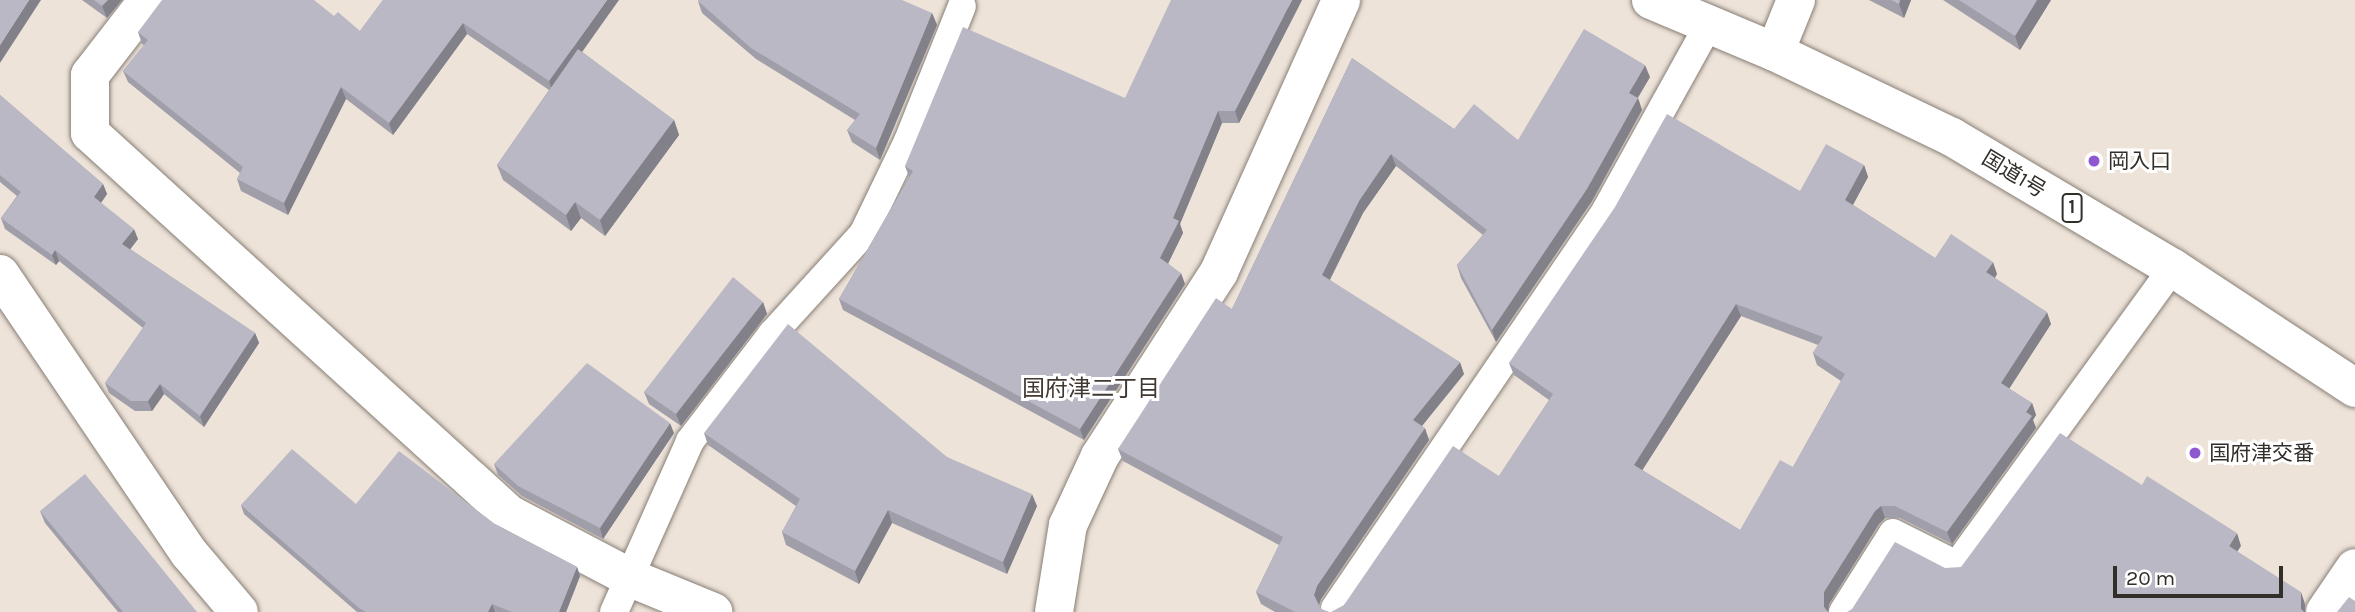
<!DOCTYPE html>
<html>
<head>
<meta charset="utf-8">
<style>
	body { margin:0 }
	#map { position:relative; width:2355px; height:612px; overflow:hidden; background:#ede3d9; font-family:Karla,"Noto Sans JP",sans-serif }
	div>[style] { position:absolute }
	[style*='--x'] { left:calc(var(--x)*1px); top:calc(var(--y)*1px); width:calc(var(--w)*1px); rotate:calc(var(--a)*1deg) }
	.roads { filter:drop-shadow(0 0 2px #877e75) drop-shadow(0 0 2px #877e75) }
	.lane>* { height:28px; margin:-14px; padding:0 14px; transform-origin:14px; border-radius:14px; background:#fff }
	.street>* { height:38px; margin:-19px; padding:0 19px; transform-origin:19px; border-radius:19px; background:#fff }
	.highway>* { height:38px; margin:-19px; padding:0 19px; transform-origin:19px; border-radius:19px; background:#fff }
	.wall>* { inset:0; background:#a09ea9 }
	.shaded-wall>* { inset:0; background:#828189 }
	.building>* { inset:0; background:#bab8c4 }
	.dots>* { width:19px; height:19px; translate:-50% -50%; box-sizing:border-box; border:4px solid #fff; border-radius:50% }
	span { translate:-50% -50%; white-space:nowrap; text-align:center; line-height:1.15; -webkit-text-stroke:6px #fff; paint-order:stroke }
	.shield-label span { padding:2px 5px; background:#fff; border:2px solid; border-radius:5px; -webkit-text-stroke-width:0 }
	.shield-label { font-size:19px; color:#322e2a; font-weight:700 }
	.poi-label { font-size:21px; color:#322e2a }
	.left { translate:0 -50%; text-align:left }
	.street-label { font-size:21px; color:#322e2a }
	.neighbourhood-label { font-size:23px; color:#413931 }
	.scale { position:absolute; left:2113px; top:566px; width:170px; height:32px; box-sizing:border-box; border:4px solid #322e2a; border-top:0; padding-left:9px; font-size:21px; line-height:24px; white-space:nowrap; color:#322e2a; -webkit-text-stroke:5px #fff; paint-order:stroke }
</style>
</head>
<body>
<div id="map">
	<div class="roads">
		<div class="lane">
			<div style="--x:1335;--y:608;--w:482;--a:-55.7"></div>
			<div style="--x:1606;--y:210;--w:213;--a:-61"></div>
			<div style="--x:614;--y:612;--w:187;--a:-66"></div>
			<div style="--x:690;--y:441;--w:135;--a:-52.5"></div>
			<div style="--x:772;--y:334;--w:135;--a:-47.7"></div>
			<div style="--x:863;--y:234;--w:103;--a:-64.2"></div>
			<div style="--x:908;--y:141;--w:145;--a:-68.2"></div>
			<div style="--x:1843;--y:612;--w:93;--a:-57.7"></div>
			<div style="--x:1893;--y:533;--w:72;--a:26.6"></div>
			<div style="--x:1957;--y:565;--w:367;--a:-54"></div>
		</div>
		<div class="street">
			<div style="--x:148;--y:0;--w:95;--a:127.7"></div>
			<div style="--x:90;--y:75;--w:58;--a:90"></div>
			<div style="--x:90;--y:133;--w:566;--a:42.28"></div>
			<div style="--x:509;--y:514;--w:140;--a:27.7"></div>
			<div style="--x:633;--y:579;--w:87;--a:22.4"></div>
			<div style="--x:1775;--y:52;--w:56;--a:-68"></div>
			<div style="--x:0;--y:274;--w:337;--a:55.9"></div>
			<div style="--x:189;--y:553;--w:77;--a:49.7"></div>
			<div style="--x:1054;--y:612;--w:88;--a:-80.9"></div>
			<div style="--x:1068;--y:525;--w:76;--a:-65.1"></div>
			<div style="--x:1100;--y:456;--w:219;--a:-57.1"></div>
			<div style="--x:1219;--y:272;--w:298;--a:-65.8"></div>
			<div style="--x:2325;--y:612;--w:53;--a:-55.7"></div>
		</div>
		<div class="highway">
			<div style="--x:1651;--y:0;--w:134;--a:22.8"></div>
			<div style="--x:1775;--y:52;--w:196;--a:25.7"></div>
			<div style="--x:1952;--y:137;--w:257;--a:30.7"></div>
			<div style="--x:2173;--y:268;--w:218;--a:33.4"></div>
		</div>
	</div>
	<div class="wall">
		<div style="clip-path:polygon(82px 0,122px 0,107px 18px)"></div>
		<div style="clip-path:polygon(383px 0,582px 52px,674px 120px,679px 135px,605px 236px,581px 218px,571px 231px,503px 180px,497px 165px,549px 90px,467px 34px,393px 135px,346px 99px,288px 215px,241px 191px,237px 179px,240px 173px,128px 82px,123px 71px,144px 45px,142px 44px,138px 32px,360px 31px)"></div>
		<div style="clip-path:polygon(1302px 0,1239px 123px,1222px 123px,1180px 224px,1183px 233px,1168px 263px,1185px 284px,1084px 440px,843px 310px,839px 299px,909px 177px,905px 166px,1125px 98px)"></div>
		<div style="clip-path:polygon(1869px 0,1911px 0,1904px 18px)"></div>
		<div style="clip-path:polygon(1943px 0,2051px 0,2020px 50px)"></div>
		<div style="clip-path:polygon(698px 1px,932px 13px,937px 25px,880px 160px,852px 142px,847px 130px,855px 120px,756px 59px,702px 13px)"></div>
		<div style="clip-path:polygon(1352px 58px,1454px 129px,1518px 140px,1650px 77px,1638px 98px,1642px 110px,1592px 201px,1496px 342px,1461px 278px,1457px 265px,1483px 235px,1396px 166px,1363px 213px,1330px 280px,1464px 374px,1422px 426px,1429px 440px,1321px 599px,1319px 606px,1321px 609px,1329px 612px,1275px 612px,1261px 604px,1256px 592px,1279px 545px,1123px 461px,1118px 449px,1232px 309px)"></div>
		<div style="clip-path:polygon(0 95px,103px 184px,107px 194px,101px 203px,138px 239px,130px 249px,255px 333px,259px 343px,204px 427px,164px 394px,152px 411px,135px 411px,109px 393px,105px 383px,143px 328px,59px 261px,56px 265px,5px 229px,1px 218px,17px 196px,0 182px)"></div>
		<div style="clip-path:polygon(evenodd,1864px 165px,1868px 177px,1853px 205px,1935px 258px,1997px 274px,1995px 278px,2051px 324px,2009px 389px,2032px 403px,2036px 415px,2033px 420px,2036px 428px,1952px 544px,1900px 518px,1885px 518px,1879px 524px,1829px 604px,1828px 612px,1344px 605px,1499px 476px,1549px 400px,1514px 375px,1509px 363px,1800px 191px,1864px 165px,1741px 316px,1818px 345px,1813px 353px,1817px 365px,1841px 381px,1793px 467px,1740px 530px,1642px 470px,1741px 316px)"></div>
		<div style="clip-path:polygon(763px 302px,767px 314px,681px 426px,649px 404px,644px 392px)"></div>
		<div style="clip-path:polygon(674px 433px,603px 539px,522px 496px,498px 475px,494px 464px)"></div>
		<div style="clip-path:polygon(704px 433px,947px 457px,1037px 506px,1007px 574px,892px 523px,859px 584px,786px 545px,782px 532px,796px 506px,708px 445px)"></div>
		<div style="clip-path:polygon(356px 504px,495px 524px,577px 567px,580px 576px,566px 612px,357px 612px,244px 514px,241px 505px)"></div>
		<div style="clip-path:polygon(40px 511px,197px 612px,118px 612px,45px 523px)"></div>
	</div>
	<div class="shaded-wall">
		<div style="clip-path:polygon(29px 0,41px 0,0 63px,0 45px)"></div>
		<div style="clip-path:polygon(108px 0,122px 0,107px 18px,102px 6px)"></div>
		<div style="clip-path:polygon(607px 0,619px 0,553px 93px,549px 81px)"></div>
		<div style="clip-path:polygon(1292px 0,1302px 0,1239px 123px,1235px 111px)"></div>
		<div style="clip-path:polygon(1900px 0,1911px 0,1904px 18px,1899px 4px)"></div>
		<div style="clip-path:polygon(2037px 0,2051px 0,2020px 50px,2015px 36px)"></div>
		<div style="clip-path:polygon(932px 13px,937px 25px,880px 160px,876px 148px)"></div>
		<div style="clip-path:polygon(463px 23px,467px 34px,393px 135px,389px 123px)"></div>
		<div style="clip-path:polygon(1645px 65px,1650px 77px,1633px 105px,1629px 93px)"></div>
		<div style="clip-path:polygon(341px 87px,346px 99px,288px 215px,284px 203px)"></div>
		<div style="clip-path:polygon(1638px 98px,1642px 110px,1592px 201px,1496px 342px,1492px 330px)"></div>
		<div style="clip-path:polygon(1218px 111px,1222px 123px,1180px 224px,1183px 233px,1165px 270px,1160px 258px,1173px 218px)"></div>
		<div style="clip-path:polygon(674px 120px,679px 135px,605px 236px,600px 220px)"></div>
		<div style="clip-path:polygon(1391px 154px,1396px 166px,1363px 213px,1326px 287px,1322px 275px,1359px 201px)"></div>
		<div style="clip-path:polygon(1864px 165px,1868px 177px,1849px 212px,1845px 200px)"></div>
		<div style="clip-path:polygon(103px 184px,107px 194px,98px 207px,94px 197px)"></div>
		<div style="clip-path:polygon(575px 202px,581px 218px,571px 231px,566px 215px)"></div>
		<div style="clip-path:polygon(134px 229px,138px 239px,126px 255px,122px 244px)"></div>
		<div style="clip-path:polygon(55px 250px,59px 261px,56px 265px,52px 255px)"></div>
		<div style="clip-path:polygon(1993px 262px,1997px 274px,1991px 284px,1986px 272px)"></div>
		<div style="clip-path:polygon(1181px 273px,1185px 284px,1084px 440px,1080px 429px)"></div>
		<div style="clip-path:polygon(763px 302px,767px 314px,681px 426px,676px 414px)"></div>
		<div style="clip-path:polygon(1736px 304px,1741px 316px,1638px 477px,1634px 465px)"></div>
		<div style="clip-path:polygon(2047px 312px,2051px 324px,2005px 395px,2001px 383px)"></div>
		<div style="clip-path:polygon(255px 333px,259px 343px,204px 427px,200px 416px)"></div>
		<div style="clip-path:polygon(1460px 362px,1464px 374px,1417px 432px,1413px 420px)"></div>
		<div style="clip-path:polygon(160px 384px,164px 394px,152px 411px,148px 401px)"></div>
		<div style="clip-path:polygon(2032px 403px,2036px 415px,2033px 420px,2036px 428px,1952px 544px,1947px 532px)"></div>
		<div style="clip-path:polygon(670px 423px,674px 433px,603px 539px,600px 528px)"></div>
		<div style="clip-path:polygon(1425px 428px,1429px 440px,1321px 599px,1318px 607px,1314px 595px,1317px 586px)"></div>
		<div style="clip-path:polygon(1032px 494px,1037px 506px,1007px 574px,1003px 562px)"></div>
		<div style="clip-path:polygon(1881px 506px,1885px 518px,1879px 524px,1829px 604px,1828px 612px,1824px 607px,1824px 592px,1875px 511px)"></div>
		<div style="clip-path:polygon(888px 510px,892px 523px,859px 584px,855px 571px)"></div>
		<div style="clip-path:polygon(2237px 533px,2241px 546px,2233px 558px,2229px 546px)"></div>
		<div style="clip-path:polygon(577px 567px,580px 576px,566px 612px,559px 612px)"></div>
		<div style="clip-path:polygon(2301px 592px,2305px 604px,2305px 612px,2302px 612px,2301px 609px)"></div>
		<div style="clip-path:polygon(492px 604px,495px 612px,488px 612px)"></div>
	</div>
	<div class="building">
		<div style="clip-path:polygon(0 0,29px 0,0 45px)"></div>
		<div style="clip-path:polygon(94px 0,108px 0,102px 6px)"></div>
		<div style="clip-path:polygon(162px 0,314px 0,334px 16px,338px 12px,360px 31px,383px 0,607px 0,549px 81px,463px 23px,389px 123px,341px 87px,284px 203px,237px 179px,243px 167px,123px 71px,148px 40px,138px 32px)"></div>
		<div style="clip-path:polygon(698px 0,902px 0,932px 13px,876px 148px,847px 130px,860px 114px,751px 48px,698px 1px)"></div>
		<div style="clip-path:polygon(1171px 0,1292px 0,1235px 111px,1218px 111px,1173px 218px,1179px 221px,1160px 258px,1181px 273px,1080px 429px,839px 299px,913px 171px,905px 166px,963px 27px,1125px 98px)"></div>
		<div style="clip-path:polygon(1891px 0,1900px 0,1899px 4px)"></div>
		<div style="clip-path:polygon(1959px 0,2037px 0,2015px 36px)"></div>
		<div style="clip-path:polygon(1584px 29px,1645px 65px,1629px 93px,1638px 98px,1587px 189px,1492px 330px,1457px 265px,1487px 230px,1391px 154px,1359px 201px,1322px 275px,1460px 362px,1413px 420px,1425px 428px,1317px 586px,1314px 595px,1321px 609px,1329px 612px,1295px 612px,1256px 592px,1283px 537px,1118px 449px,1216px 298px,1232px 309px,1352px 58px,1454px 129px,1474px 104px,1518px 140px)"></div>
		<div style="clip-path:polygon(578px 49px,674px 120px,600px 220px,575px 202px,566px 215px,497px 165px)"></div>
		<div style="clip-path:polygon(0 95px,103px 184px,94px 197px,134px 229px,122px 244px,255px 333px,200px 416px,160px 384px,148px 401px,131px 401px,105px 383px,146px 323px,55px 250px,52px 255px,1px 218px,21px 192px,0 175px)"></div>
		<div style="clip-path:polygon(evenodd,1667px 114px,1800px 191px,1826px 144px,1864px 165px,1845px 200px,1935px 258px,1951px 234px,1993px 262px,1986px 272px,2047px 312px,2001px 383px,2032px 403px,2026px 412px,2032px 416px,1947px 532px,1895px 506px,1881px 506px,1875px 511px,1824px 592px,1824px 607px,1828px 612px,1331px 612px,1344px 605px,1453px 446px,1499px 476px,1553px 394px,1509px 363px,1615px 207px,1667px 114px,1736px 304px,1823px 337px,1813px 353px,1845px 374px,1793px 467px,1780px 460px,1740px 530px,1634px 465px,1736px 304px)"></div>
		<div style="clip-path:polygon(733px 277px,763px 302px,676px 414px,644px 392px)"></div>
		<div style="clip-path:polygon(788px 324px,947px 457px,1032px 494px,1003px 562px,888px 510px,855px 571px,782px 532px,800px 499px,704px 433px)"></div>
		<div style="clip-path:polygon(587px 363px,670px 423px,600px 528px,518px 486px,494px 464px)"></div>
		<div style="clip-path:polygon(2060px 433px,2142px 485px,2147px 476px,2237px 533px,2229px 546px,2301px 592px,2301px 609px,2304px 612px,1847px 612px,1852px 609px,1895px 542px,1945px 568px,1961px 567px)"></div>
		<div style="clip-path:polygon(292px 449px,356px 504px,399px 451px,495px 524px,577px 567px,559px 612px,512px 612px,492px 604px,488px 612px,366px 612px,359px 608px,241px 505px)"></div>
		<div style="clip-path:polygon(85px 474px,197px 612px,123px 612px,40px 511px)"></div>
		<div style="clip-path:polygon(2349px 597px,2355px 601px,2355px 612px,2337px 612px)"></div>
	</div>
	<div class="dots">
		<div style="left:2094px;top:161px;background:#9058d0"></div>
		<div style="left:2195px;top:453px;background:#9058d0"></div>
	</div>
	<div class="shield-label">
		<span style="left:2072px;top:208px">1</span>
	</div>
	<div class="poi-label">
		<span class="left" style="left:2108px;top:161px">岡入口</span>
		<span class="left" style="left:2209px;top:453px">国府津交番</span>
	</div>
	<div class="street-label">
		<span style="left:2014px;top:174px;rotate:31deg">国道1号</span>
	</div>
	<div class="neighbourhood-label">
		<span style="left:1091px;top:389px">国府津二丁目</span>
	</div>
	<div class="scale">20 m</div>
</div>
</body>
</html>
